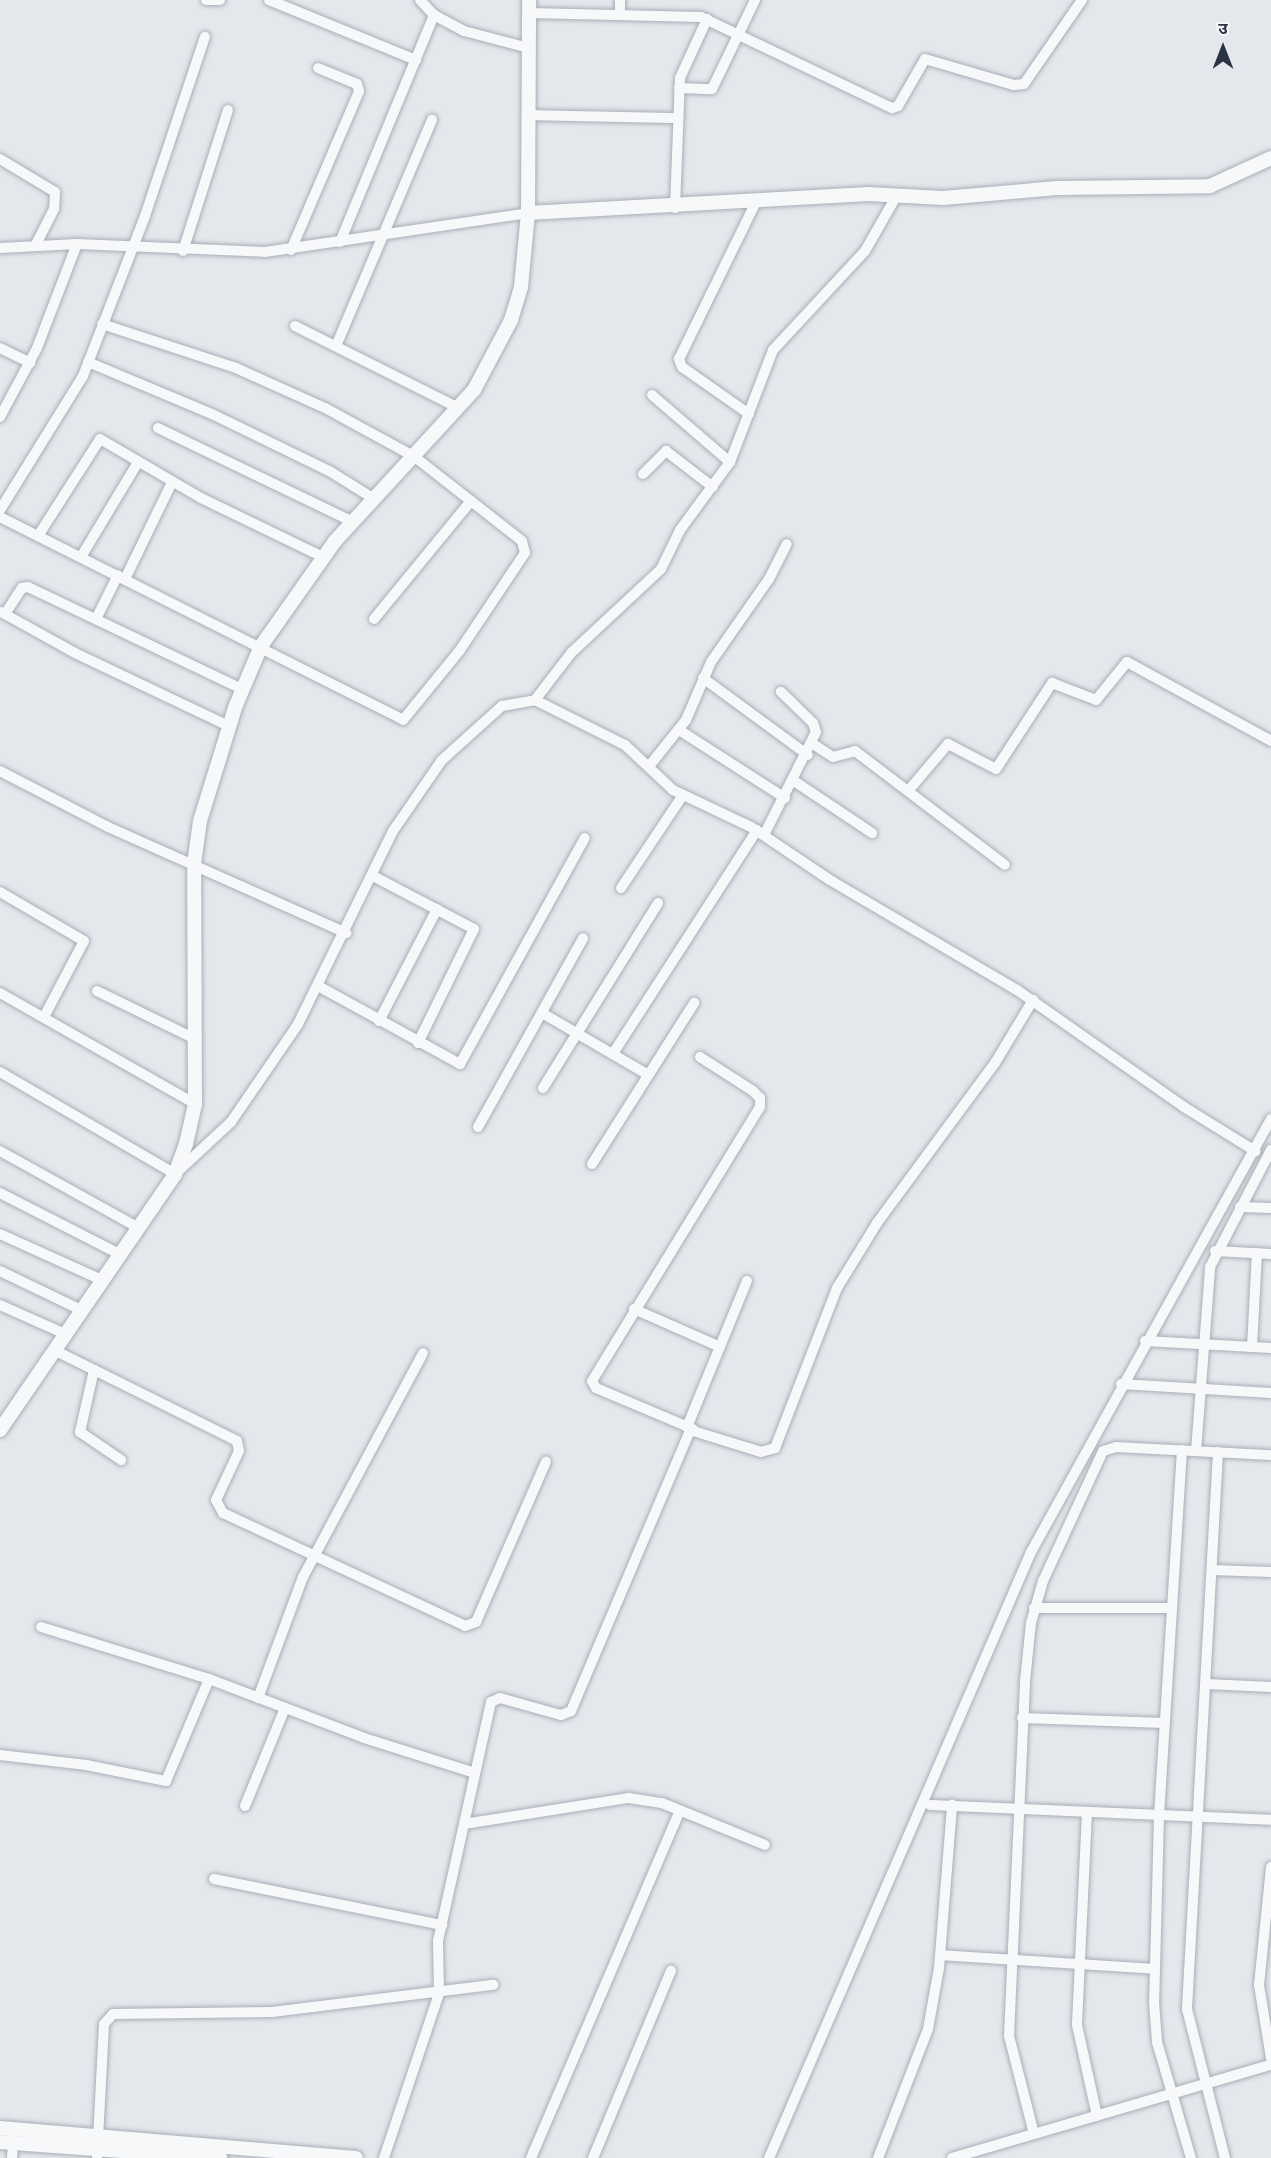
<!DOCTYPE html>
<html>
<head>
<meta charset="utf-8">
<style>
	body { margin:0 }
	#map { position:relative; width:1271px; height:2158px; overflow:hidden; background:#e4e7ec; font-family:Overpass,"Noto Sans Devanagari",sans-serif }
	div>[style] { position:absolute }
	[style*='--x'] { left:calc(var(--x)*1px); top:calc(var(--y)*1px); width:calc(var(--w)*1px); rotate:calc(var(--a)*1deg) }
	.roads { filter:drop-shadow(0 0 2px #a9aeb7) drop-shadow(0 0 2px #a9aeb7) }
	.minor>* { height:10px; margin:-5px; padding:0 5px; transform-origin:5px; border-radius:5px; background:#f7f8fa }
	.tertiary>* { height:14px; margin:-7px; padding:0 7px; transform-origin:7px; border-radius:7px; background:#f7f8fa }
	span { translate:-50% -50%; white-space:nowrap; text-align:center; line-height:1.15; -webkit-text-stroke:4.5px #f4f6f9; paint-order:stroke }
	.north { position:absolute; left:1193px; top:18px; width:60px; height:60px; -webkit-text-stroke:4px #f4f6f9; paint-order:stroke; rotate:0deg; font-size:16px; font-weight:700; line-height:24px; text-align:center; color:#2b3445 }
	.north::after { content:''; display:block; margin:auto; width:21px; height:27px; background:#2b3445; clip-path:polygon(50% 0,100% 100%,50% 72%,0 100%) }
</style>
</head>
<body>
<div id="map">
	<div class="roads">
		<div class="minor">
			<div style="--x:206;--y:0;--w:14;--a:0"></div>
			<div style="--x:269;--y:0;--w:159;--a:22.2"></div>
			<div style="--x:420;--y:0;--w:21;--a:47"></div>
			<div style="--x:434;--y:15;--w:34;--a:28"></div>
			<div style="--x:464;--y:31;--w:67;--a:14.7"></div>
			<div style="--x:620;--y:0;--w:14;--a:90"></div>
			<div style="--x:529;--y:13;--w:172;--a:1.3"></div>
			<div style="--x:701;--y:17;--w:212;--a:25.5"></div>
			<div style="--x:892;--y:108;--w:6;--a:-18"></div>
			<div style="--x:898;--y:106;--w:54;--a:-60.1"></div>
			<div style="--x:925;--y:59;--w:93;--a:16.3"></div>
			<div style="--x:1014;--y:85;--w:10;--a:-6"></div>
			<div style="--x:1024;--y:84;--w:102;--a:-55.4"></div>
			<div style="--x:679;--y:88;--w:33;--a:2"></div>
			<div style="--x:712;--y:89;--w:99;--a:-64.2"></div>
			<div style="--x:529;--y:115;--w:149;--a:1.2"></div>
			<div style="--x:0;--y:159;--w:64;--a:31"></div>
			<div style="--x:55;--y:192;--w:17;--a:93"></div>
			<div style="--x:54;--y:209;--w:38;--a:117"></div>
			<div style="--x:675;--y:208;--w:130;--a:-87.8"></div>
			<div style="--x:680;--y:78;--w:65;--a:-65.4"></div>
			<div style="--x:340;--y:242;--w:246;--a:-67.5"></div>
			<div style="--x:0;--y:248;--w:77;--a:-3"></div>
			<div style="--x:77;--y:244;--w:188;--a:2.4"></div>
			<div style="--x:265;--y:252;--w:266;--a:-8.4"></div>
			<div style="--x:291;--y:250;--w:173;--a:-66.8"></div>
			<div style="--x:359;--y:91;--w:7;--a:-106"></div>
			<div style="--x:357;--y:84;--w:42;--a:-157.7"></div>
			<div style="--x:183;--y:251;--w:148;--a:-72.3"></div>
			<div style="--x:295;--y:326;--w:183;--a:26.6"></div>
			<div style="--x:336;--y:346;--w:246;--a:-67"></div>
			<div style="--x:0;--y:348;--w:34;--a:26"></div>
			<div style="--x:88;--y:362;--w:134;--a:22.8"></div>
			<div style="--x:212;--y:414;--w:132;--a:26"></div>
			<div style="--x:331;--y:472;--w:51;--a:32.1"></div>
			<div style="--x:652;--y:395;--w:103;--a:40.7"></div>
			<div style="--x:749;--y:414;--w:82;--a:-145"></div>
			<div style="--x:682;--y:367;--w:9;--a:-111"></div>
			<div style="--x:679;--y:359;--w:175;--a:-63.9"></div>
			<div style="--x:0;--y:417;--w:78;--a:-61.8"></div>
			<div style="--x:37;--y:348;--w:111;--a:-69"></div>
			<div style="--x:158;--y:428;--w:216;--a:25.7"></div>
			<div style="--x:643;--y:474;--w:33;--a:-45"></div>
			<div style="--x:666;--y:451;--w:59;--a:37.5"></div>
			<div style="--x:0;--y:510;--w:158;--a:-58.2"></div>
			<div style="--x:83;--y:376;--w:172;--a:-68.8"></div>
			<div style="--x:145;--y:216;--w:189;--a:-71.5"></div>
			<div style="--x:0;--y:517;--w:451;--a:26.7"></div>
			<div style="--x:403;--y:720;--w:90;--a:-50.8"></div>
			<div style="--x:460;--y:650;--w:117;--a:-56.2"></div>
			<div style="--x:525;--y:553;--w:12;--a:-104"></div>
			<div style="--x:522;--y:541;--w:136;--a:-141.9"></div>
			<div style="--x:415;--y:457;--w:102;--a:-151.4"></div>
			<div style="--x:325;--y:408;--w:98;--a:-155.8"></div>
			<div style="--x:236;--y:368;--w:141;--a:-161.8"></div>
			<div style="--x:38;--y:536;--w:115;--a:-57.4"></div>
			<div style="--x:100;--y:439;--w:117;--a:30.3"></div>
			<div style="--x:201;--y:498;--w:136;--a:25.8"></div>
			<div style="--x:81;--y:557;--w:111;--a:-59"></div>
			<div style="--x:125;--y:579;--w:108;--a:-64.1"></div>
			<div style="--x:1;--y:612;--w:85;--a:29"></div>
			<div style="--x:75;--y:653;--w:170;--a:25.4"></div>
			<div style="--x:5;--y:614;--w:31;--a:-57"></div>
			<div style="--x:22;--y:588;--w:6;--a:-9"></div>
			<div style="--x:28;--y:587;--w:237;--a:25.5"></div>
			<div style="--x:96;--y:619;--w:49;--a:-63.4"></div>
			<div style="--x:374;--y:619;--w:153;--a:-50.6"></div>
			<div style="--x:703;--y:678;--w:130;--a:36.3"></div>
			<div style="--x:535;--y:700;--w:59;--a:-52.5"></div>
			<div style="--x:571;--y:653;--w:123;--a:-43"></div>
			<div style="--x:661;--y:569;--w:43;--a:-64"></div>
			<div style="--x:680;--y:530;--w:84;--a:-53.7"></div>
			<div style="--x:730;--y:462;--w:120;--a:-69"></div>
			<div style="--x:773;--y:350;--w:135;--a:-47.1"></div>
			<div style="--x:865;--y:251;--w:64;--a:-60.3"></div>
			<div style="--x:679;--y:730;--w:126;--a:32.7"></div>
			<div style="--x:813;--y:744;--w:24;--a:33"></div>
			<div style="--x:833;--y:757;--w:23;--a:-15"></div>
			<div style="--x:855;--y:751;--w:188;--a:37.2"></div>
			<div style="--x:650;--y:765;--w:58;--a:-51.3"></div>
			<div style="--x:686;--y:720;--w:63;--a:-66.7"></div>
			<div style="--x:711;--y:662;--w:101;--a:-55.1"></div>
			<div style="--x:769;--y:579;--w:39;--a:-63"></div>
			<div style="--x:0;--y:771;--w:122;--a:27.4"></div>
			<div style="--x:108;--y:827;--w:261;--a:24"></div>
			<div style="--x:794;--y:781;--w:94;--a:33.7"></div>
			<div style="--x:908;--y:791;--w:62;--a:-49.6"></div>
			<div style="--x:948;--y:744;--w:54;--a:27.5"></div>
			<div style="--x:996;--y:769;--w:103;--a:-56.9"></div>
			<div style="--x:1052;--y:683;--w:47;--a:21.1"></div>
			<div style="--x:1096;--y:700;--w:49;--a:-50.8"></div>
			<div style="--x:1127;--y:662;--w:164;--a:28.7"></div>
			<div style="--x:764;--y:835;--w:115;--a:-63.2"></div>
			<div style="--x:816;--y:732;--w:9;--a:-108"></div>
			<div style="--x:813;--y:723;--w:45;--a:-135.9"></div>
			<div style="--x:373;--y:876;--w:114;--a:27.7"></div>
			<div style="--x:474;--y:929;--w:127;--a:116.2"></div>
			<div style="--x:621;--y:888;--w:112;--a:-56.3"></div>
			<div style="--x:0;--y:892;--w:97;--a:30.3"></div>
			<div style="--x:84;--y:941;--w:86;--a:117.8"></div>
			<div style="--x:320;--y:987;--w:160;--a:28.8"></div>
			<div style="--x:460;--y:1064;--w:258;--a:-61.1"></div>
			<div style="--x:97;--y:991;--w:111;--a:26.1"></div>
			<div style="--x:0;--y:993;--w:224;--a:29.6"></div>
			<div style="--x:542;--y:1013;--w:121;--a:30.2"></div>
			<div style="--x:379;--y:1021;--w:126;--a:-62.6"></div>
			<div style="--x:614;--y:1052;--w:264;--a:-57.2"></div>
			<div style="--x:0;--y:1072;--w:203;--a:30.2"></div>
			<div style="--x:175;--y:1174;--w:76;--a:-42.9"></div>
			<div style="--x:231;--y:1122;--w:119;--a:-55.6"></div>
			<div style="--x:298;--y:1024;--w:215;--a:-63.8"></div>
			<div style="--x:393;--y:831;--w:86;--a:-55.4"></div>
			<div style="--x:442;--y:760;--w:81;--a:-42"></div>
			<div style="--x:502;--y:706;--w:34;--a:-10"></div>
			<div style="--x:535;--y:700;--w:101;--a:26.6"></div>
			<div style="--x:625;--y:745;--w:66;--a:43.2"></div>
			<div style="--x:673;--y:790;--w:86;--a:25.4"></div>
			<div style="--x:751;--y:827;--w:95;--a:33.9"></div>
			<div style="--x:830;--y:880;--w:217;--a:30.5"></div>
			<div style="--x:1017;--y:990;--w:204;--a:35"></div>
			<div style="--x:1184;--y:1107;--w:84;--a:31.8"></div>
			<div style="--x:543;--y:1088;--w:218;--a:-58.1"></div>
			<div style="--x:478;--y:1127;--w:216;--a:-60.9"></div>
			<div style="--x:0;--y:1151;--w:159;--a:29"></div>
			<div style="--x:592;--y:1164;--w:191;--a:-57.6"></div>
			<div style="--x:0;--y:1193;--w:134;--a:27.1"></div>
			<div style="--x:1240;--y:1207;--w:31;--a:2"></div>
			<div style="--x:0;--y:1234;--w:112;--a:24.3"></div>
			<div style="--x:1215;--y:1251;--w:56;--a:3.1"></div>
			<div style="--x:0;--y:1271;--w:90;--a:25.7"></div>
			<div style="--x:0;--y:1305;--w:71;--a:24"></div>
			<div style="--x:634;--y:1309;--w:94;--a:23.8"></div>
			<div style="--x:1145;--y:1341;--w:126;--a:3.2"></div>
			<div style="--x:1252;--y:1347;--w:94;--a:-87"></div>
			<div style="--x:54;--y:1350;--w:204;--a:26.4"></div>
			<div style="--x:237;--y:1441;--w:10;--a:79"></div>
			<div style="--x:239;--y:1451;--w:54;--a:115.1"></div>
			<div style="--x:216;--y:1500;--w:15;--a:62"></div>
			<div style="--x:223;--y:1513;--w:267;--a:25"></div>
			<div style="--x:465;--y:1626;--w:12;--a:-20"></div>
			<div style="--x:476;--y:1622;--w:175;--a:-66.4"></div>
			<div style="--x:94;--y:1370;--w:64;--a:102.7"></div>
			<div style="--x:80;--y:1432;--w:50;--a:34.3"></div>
			<div style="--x:1121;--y:1384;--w:150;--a:3.4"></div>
			<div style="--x:687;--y:1427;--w:158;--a:-67.7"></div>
			<div style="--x:693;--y:1429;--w:105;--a:-157.1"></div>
			<div style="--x:596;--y:1388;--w:8;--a:-120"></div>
			<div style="--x:592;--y:1381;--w:321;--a:-58.5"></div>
			<div style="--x:760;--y:1107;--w:9;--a:-90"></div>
			<div style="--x:760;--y:1098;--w:10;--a:-135"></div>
			<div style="--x:753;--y:1091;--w:63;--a:-147.3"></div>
			<div style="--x:1182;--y:1450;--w:367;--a:93.6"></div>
			<div style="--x:1159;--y:1816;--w:186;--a:91.5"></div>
			<div style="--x:1154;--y:2002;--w:40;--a:85.7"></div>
			<div style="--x:1157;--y:2042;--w:121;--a:73.7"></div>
			<div style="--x:1196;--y:1451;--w:185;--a:-85.6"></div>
			<div style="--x:1210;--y:1267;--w:132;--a:-62.5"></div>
			<div style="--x:1218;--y:1452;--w:558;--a:93.19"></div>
			<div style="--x:1187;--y:2009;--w:154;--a:75.7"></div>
			<div style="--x:1212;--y:1570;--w:59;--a:1.9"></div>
			<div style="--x:1034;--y:1608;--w:138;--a:0"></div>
			<div style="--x:41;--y:1627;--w:176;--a:17.2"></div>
			<div style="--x:209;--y:1679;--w:166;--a:20.8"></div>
			<div style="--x:364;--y:1738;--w:116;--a:17.5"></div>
			<div style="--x:1206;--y:1684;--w:65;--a:2.6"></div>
			<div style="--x:258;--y:1698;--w:129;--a:-69.6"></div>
			<div style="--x:303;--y:1577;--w:254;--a:-61.8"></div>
			<div style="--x:1022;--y:1718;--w:143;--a:2"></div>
			<div style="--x:0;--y:1755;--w:87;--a:6.6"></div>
			<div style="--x:86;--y:1765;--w:82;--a:11.3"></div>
			<div style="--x:166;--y:1781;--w:111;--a:-67.1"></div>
			<div style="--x:930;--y:1805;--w:341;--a:2.5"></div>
			<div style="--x:245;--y:1806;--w:106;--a:-67.8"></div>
			<div style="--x:1087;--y:1812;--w:213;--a:92.7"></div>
			<div style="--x:1077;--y:2025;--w:93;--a:77.6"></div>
			<div style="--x:464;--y:1824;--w:167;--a:-9"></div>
			<div style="--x:629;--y:1798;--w:33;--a:9"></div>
			<div style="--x:662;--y:1803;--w:111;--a:22.2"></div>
			<div style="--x:1271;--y:1867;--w:119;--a:95.8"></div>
			<div style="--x:1259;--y:1985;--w:74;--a:80.7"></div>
			<div style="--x:214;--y:1879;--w:233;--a:11.4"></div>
			<div style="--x:940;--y:1955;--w:214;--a:3.7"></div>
			<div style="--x:1034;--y:2134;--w:101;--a:-104.3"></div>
			<div style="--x:1009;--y:2036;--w:355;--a:-87.4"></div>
			<div style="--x:1025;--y:1681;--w:58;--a:-84.1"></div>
			<div style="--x:1031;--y:1623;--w:44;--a:-74.1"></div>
			<div style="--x:1043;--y:1581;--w:143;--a:-65.2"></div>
			<div style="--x:1103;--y:1451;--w:14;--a:-17"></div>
			<div style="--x:1116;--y:1447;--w:155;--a:3"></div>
			<div style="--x:12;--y:2158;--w:15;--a:-86"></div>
			<div style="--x:97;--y:2158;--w:134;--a:-87"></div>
			<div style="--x:104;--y:2024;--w:13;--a:-48"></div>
			<div style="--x:113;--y:2014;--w:159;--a:-0.7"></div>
			<div style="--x:272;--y:2012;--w:223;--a:-7"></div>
			<div style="--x:384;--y:2158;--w:173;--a:-71.5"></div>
			<div style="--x:439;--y:1994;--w:53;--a:-91.1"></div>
			<div style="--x:438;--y:1941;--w:245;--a:-77.5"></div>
			<div style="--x:491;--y:1702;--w:10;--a:-24"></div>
			<div style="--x:500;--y:1698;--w:63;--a:15.6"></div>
			<div style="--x:561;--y:1715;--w:11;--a:-22"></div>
			<div style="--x:571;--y:1711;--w:305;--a:-67"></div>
			<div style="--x:690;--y:1430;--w:74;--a:17.2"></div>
			<div style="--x:761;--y:1452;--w:15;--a:-16"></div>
			<div style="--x:775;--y:1448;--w:172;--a:-68.8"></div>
			<div style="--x:837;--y:1288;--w:76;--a:-58.4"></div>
			<div style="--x:877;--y:1223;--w:199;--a:-53.6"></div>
			<div style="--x:995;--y:1063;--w:74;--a:-58.9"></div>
			<div style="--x:531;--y:2158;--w:378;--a:-66.8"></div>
			<div style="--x:593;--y:2158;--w:203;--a:-67.4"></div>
			<div style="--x:769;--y:2158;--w:660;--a:-66.62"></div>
			<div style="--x:1031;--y:1552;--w:495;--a:-61"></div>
			<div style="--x:878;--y:2158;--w:138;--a:-68.8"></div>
			<div style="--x:928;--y:2029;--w:62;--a:-79.8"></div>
			<div style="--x:939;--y:1968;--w:164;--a:-85.4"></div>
			<div style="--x:952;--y:2158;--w:332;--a:-16.3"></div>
		</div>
		<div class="tertiary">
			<div style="--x:528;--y:213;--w:341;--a:-3.2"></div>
			<div style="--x:868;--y:194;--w:75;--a:3.1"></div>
			<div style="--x:943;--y:198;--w:114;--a:-5"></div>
			<div style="--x:1057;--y:188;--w:153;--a:-0.7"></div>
			<div style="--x:1210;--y:186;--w:67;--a:-24.7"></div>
			<div style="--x:0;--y:1430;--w:310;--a:-55.6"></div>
			<div style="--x:175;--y:1174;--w:32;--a:-70"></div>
			<div style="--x:186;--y:1144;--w:41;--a:-77.3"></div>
			<div style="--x:195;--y:1104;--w:240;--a:-90.2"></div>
			<div style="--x:194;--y:864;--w:43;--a:-82.1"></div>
			<div style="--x:200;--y:821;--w:121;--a:-72.8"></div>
			<div style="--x:236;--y:705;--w:64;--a:-67"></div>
			<div style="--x:261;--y:646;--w:128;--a:-54.8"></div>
			<div style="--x:335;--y:541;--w:205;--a:-47.4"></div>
			<div style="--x:474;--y:390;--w:79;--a:-62.1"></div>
			<div style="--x:511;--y:320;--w:34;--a:-73"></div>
			<div style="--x:521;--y:287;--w:74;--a:-84.6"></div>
			<div style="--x:528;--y:213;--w:213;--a:-89.7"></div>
			<div style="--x:0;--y:2128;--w:357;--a:4.8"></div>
			<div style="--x:0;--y:2142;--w:221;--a:4.2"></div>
		</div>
	</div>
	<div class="north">उ</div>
</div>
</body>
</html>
